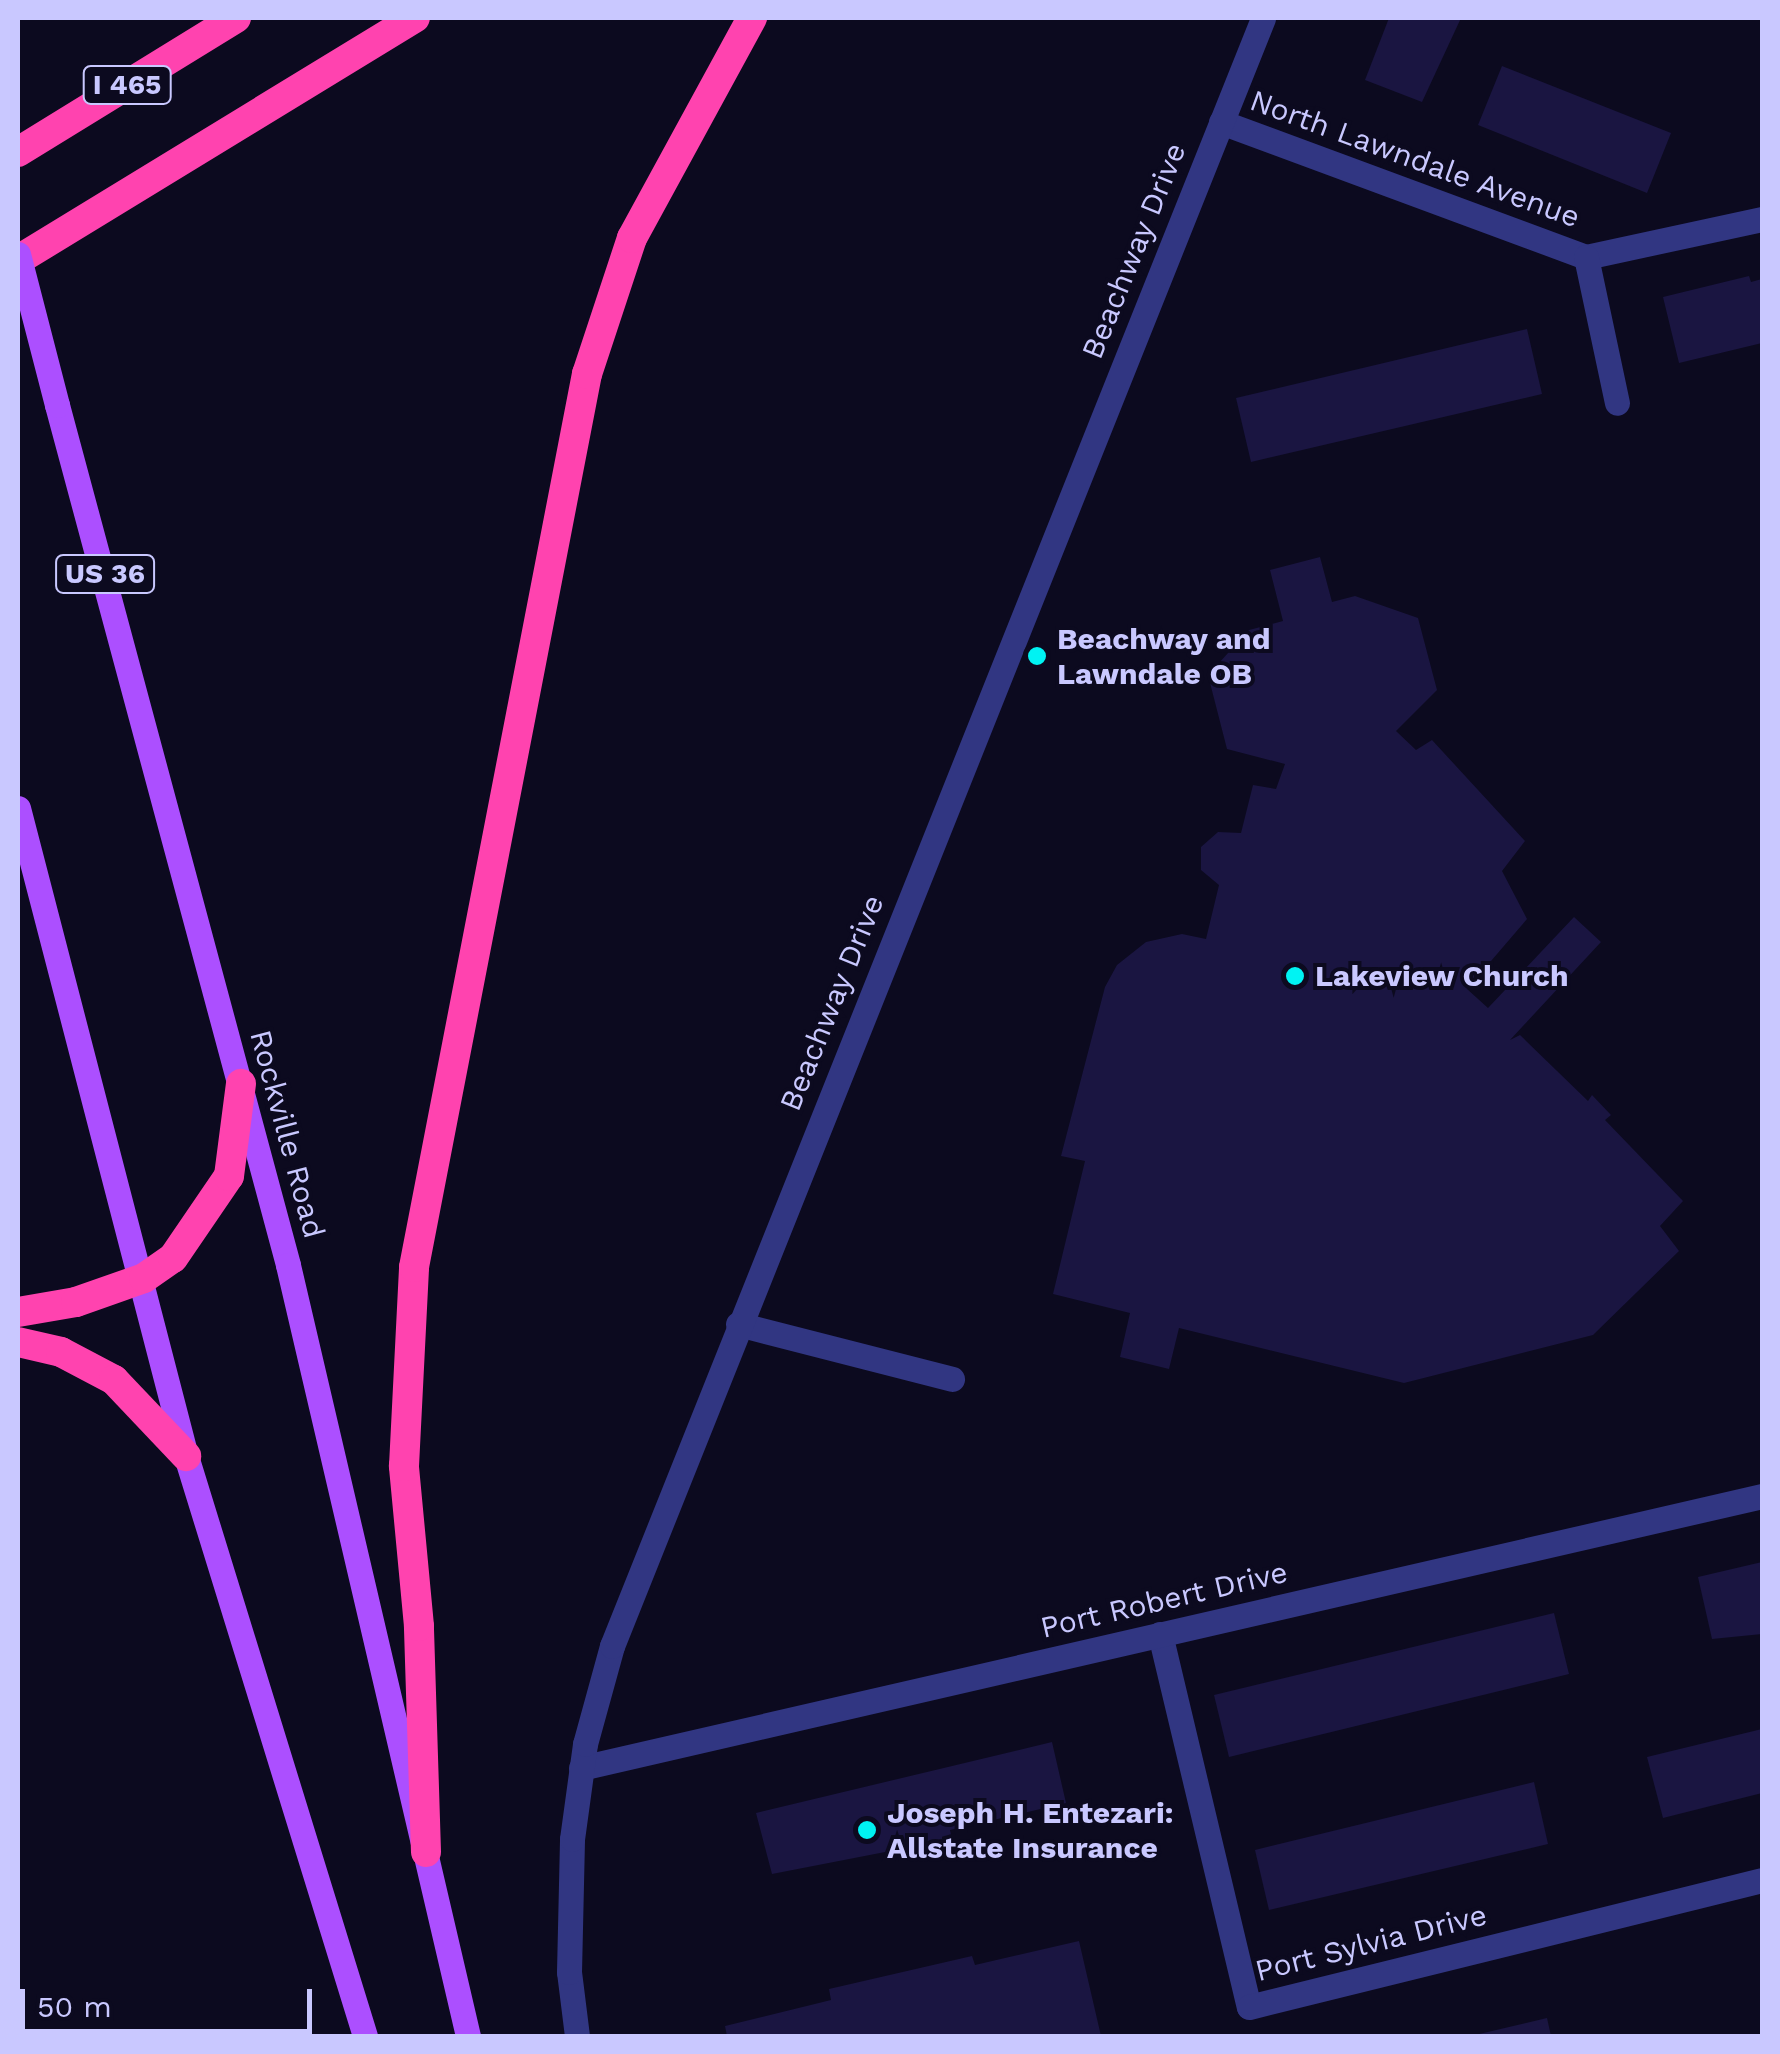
<!DOCTYPE html>
<html>
<head>
<meta charset="utf-8">
<style>
	body { margin:0 }
	#map { position:relative; width:1780px; height:2054px; overflow:hidden; background:#0c0a1f; font-family:"Work Sans",sans-serif }
	div>[style] { position:absolute }
	[style*='--x'] { left:calc(var(--x)*1px); top:calc(var(--y)*1px); width:calc(var(--w)*1px); rotate:calc(var(--a)*1deg) }
	.building>* { inset:0; background:#1a1541 }
	.minor>* { height:25px; margin:-12.5px; padding:0 12.5px; transform-origin:12.5px; border-radius:12.5px; background:#313682 }
	.major>* { height:25px; margin:-12.5px; padding:0 12.5px; transform-origin:12.5px; border-radius:12.5px; background:#ac4fff }
	.highway>* { height:30px; margin:-15px; padding:0 15px; transform-origin:15px; border-radius:15px; background:#ff43af }
	.major-bridge>* { height:25px; margin:-12.5px; padding:0 12.5px; transform-origin:12.5px; border-radius:12.5px; background:#ac4fff }
	.dots>* { width:28px; height:28px; translate:-50% -50%; box-sizing:border-box; border:5px solid #0c0a1f; border-radius:50% }
	span { translate:-50% -50%; white-space:nowrap; text-align:center; line-height:1.15; -webkit-text-stroke:8px #0c0a1f; paint-order:stroke }
	.shield-label span { padding:2px 8px; background:#0c0a1f; border:2px solid; border-radius:8px; -webkit-text-stroke-width:0 }
	.shield-label { font-size:28px; color:#c9c8ff; font-weight:700 }
	.street-label { font-size:30px; color:#c9c8ff }
	.poi-label { font-size:30px; color:#c9c8ff; font-weight:700 }
	.left { translate:0 -50%; text-align:left }
	.frame { position:absolute; inset:0; border:20px solid #c9c8ff; pointer-events:none }
	.scale { position:absolute; left:20px; top:1989px; width:292px; height:45px; box-sizing:border-box; border:5px solid #c9c8ff; border-top:0; padding-left:12px; font-size:30px; line-height:35px; white-space:nowrap; color:#c9c8ff; -webkit-text-stroke:8px #0c0a1f; paint-order:stroke }
</style>
</head>
<body>
<div id="map">
	<div class="building">
		<div style="clip-path:polygon(1389px 18px,1461px 18px,1422px 102px,1365px 80px)"></div>
		<div style="clip-path:polygon(1502px 66px,1671px 133px,1647px 193px,1478px 125px)"></div>
		<div style="clip-path:polygon(1749px 276px,1751px 282px,1762px 279px,1762px 343px,1679px 363px,1663px 297px)"></div>
		<div style="clip-path:polygon(1527px 329px,1542px 394px,1251px 462px,1236px 398px)"></div>
		<div style="clip-path:polygon(1320px 557px,1332px 602px,1355px 596px,1418px 618px,1437px 690px,1396px 731px,1416px 750px,1432px 740px,1525px 841px,1502px 871px,1527px 919px,1467px 989px,1488px 1008px,1574px 917px,1601px 942px,1510px 1040px,1520px 1035px,1588px 1101px,1592px 1095px,1611px 1115px,1605px 1120px,1683px 1201px,1660px 1226px,1679px 1251px,1593px 1335px,1404px 1383px,1179px 1328px,1169px 1369px,1120px 1357px,1130px 1313px,1053px 1294px,1085px 1161px,1061px 1156px,1105px 987px,1117px 965px,1146px 942px,1182px 934px,1206px 939px,1219px 885px,1201px 870px,1201px 847px,1218px 832px,1241px 833px,1253px 785px,1276px 789px,1285px 764px,1227px 749px,1208px 675px,1249px 630px,1283px 621px,1270px 570px)"></div>
		<div style="clip-path:polygon(1762px 1562px,1762px 1634px,1712px 1639px,1698px 1577px)"></div>
		<div style="clip-path:polygon(1554px 1613px,1569px 1674px,1229px 1757px,1214px 1695px)"></div>
		<div style="clip-path:polygon(1762px 1729px,1762px 1793px,1663px 1818px,1647px 1757px)"></div>
		<div style="clip-path:polygon(1052px 1742px,1066px 1803px,950px 1830px,952px 1839px,772px 1874px,756px 1813px)"></div>
		<div style="clip-path:polygon(1534px 1782px,1548px 1844px,1269px 1910px,1255px 1850px)"></div>
		<div style="clip-path:polygon(1079px 1941px,1101px 2036px,727px 2036px,725px 2026px,831px 2000px,829px 1989px,972px 1956px,975px 1965px)"></div>
		<div style="clip-path:polygon(1547px 2018px,1551px 2036px,1475px 2036px,1475px 2035px)"></div>
	</div>
	<div class="minor">
		<div style="--x:1221;--y:122;--w:389;--a:20.3"></div>
		<div style="--x:1586;--y:257;--w:180;--a:-12.2"></div>
		<div style="--x:1586;--y:257;--w:149;--a:78"></div>
		<div style="--x:738;--y:1324;--w:221;--a:14.4"></div>
		<div style="--x:1160;--y:1634;--w:383;--a:76.6"></div>
		<div style="--x:1249;--y:2007;--w:528;--a:-13.9"></div>
		<div style="--x:581;--y:1768;--w:1212;--a:-12.97"></div>
		<div style="--x:577;--y:2036;--w:64;--a:-97.1"></div>
		<div style="--x:569;--y:1972;--w:133;--a:-88.7"></div>
		<div style="--x:572;--y:1839;--w:96;--a:-82.2"></div>
		<div style="--x:585;--y:1744;--w:102;--a:-74.6"></div>
		<div style="--x:612;--y:1646;--w:1753;--a:-68.2"></div>
	</div>
	<div class="major">
		<div style="--x:57;--y:405;--w:890;--a:74.96"></div>
		<div style="--x:288;--y:1265;--w:792;--a:76.86"></div>
		<div style="--x:18;--y:808;--w:669;--a:75.47"></div>
		<div style="--x:186;--y:1456;--w:607;--a:72.85"></div>
	</div>
	<div class="highway">
		<div style="--x:18;--y:152;--w:256;--a:-31.6"></div>
		<div style="--x:18;--y:260;--w:465;--a:-31.4"></div>
		<div style="--x:18;--y:1312;--w:59;--a:-9.8"></div>
		<div style="--x:76;--y:1302;--w:72;--a:-19.4"></div>
		<div style="--x:144;--y:1278;--w:35;--a:-35"></div>
		<div style="--x:173;--y:1258;--w:99;--a:-55.7"></div>
		<div style="--x:229;--y:1176;--w:93;--a:-82.6"></div>
		<div style="--x:18;--y:1342;--w:44;--a:13.1"></div>
		<div style="--x:61;--y:1352;--w:60;--a:27.8"></div>
		<div style="--x:114;--y:1380;--w:105;--a:46.5"></div>
		<div style="--x:426;--y:1852;--w:226;--a:-91.8"></div>
		<div style="--x:419;--y:1626;--w:161;--a:-95.4"></div>
		<div style="--x:404;--y:1466;--w:199;--a:-87.1"></div>
		<div style="--x:414;--y:1267;--w:910;--a:-79.04"></div>
		<div style="--x:587;--y:374;--w:143;--a:-71.7"></div>
		<div style="--x:632;--y:238;--w:251;--a:-61.4"></div>
	</div>
	<div class="major-bridge">
		<div style="--x:18;--y:254;--w:156;--a:75.5"></div>
	</div>
	<div class="dots">
		<div style="left:1037px;top:656px;background:#00f3f3"></div>
		<div style="left:1295px;top:976px;background:#00f3f3"></div>
		<div style="left:867px;top:1830px;background:#00f3f3"></div>
	</div>
	<div class="shield-label">
		<span style="left:127px;top:85px">I 465</span>
		<span style="left:105px;top:574px">US 36</span>
	</div>
	<div class="street-label">
		<span style="left:1415px;top:159px;rotate:20deg">North Lawndale Avenue</span>
		<span style="left:1134px;top:251px;rotate:-68deg">Beachway Drive</span>
		<span style="left:832px;top:1003px;rotate:-68deg">Beachway Drive</span>
		<span style="left:287px;top:1134px;rotate:75deg">Rockville Road</span>
		<span style="left:1164px;top:1600px;rotate:-13deg">Port Robert Drive</span>
		<span style="left:1371px;top:1943px;rotate:-14deg">Port Sylvia Drive</span>
	</div>
	<div class="poi-label">
		<span class="left" style="left:1057px;top:656px">Beachway and<br>Lawndale OB</span>
		<span class="left" style="left:1315px;top:976px">Lakeview Church</span>
		<span class="left" style="left:887px;top:1830px">Joseph H. Entezari:<br>Allstate Insurance</span>
	</div>
	<div class="frame"></div>
	<div class="scale">50 m</div>
</div>
</body>
</html>
